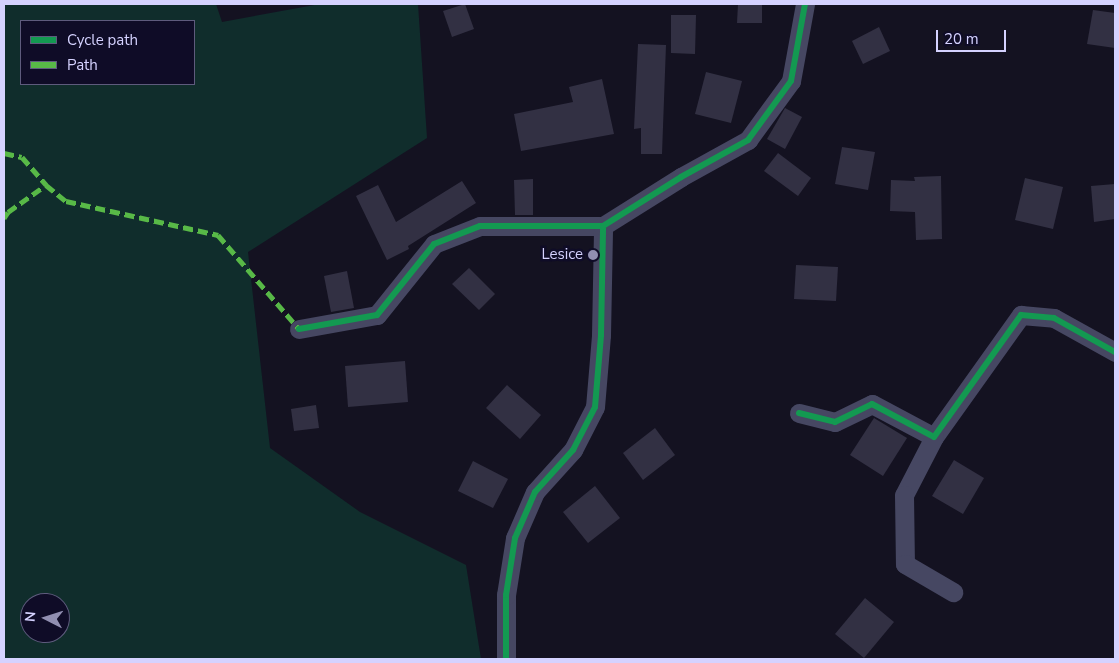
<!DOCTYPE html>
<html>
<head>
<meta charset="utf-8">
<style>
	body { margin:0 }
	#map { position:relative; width:1119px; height:663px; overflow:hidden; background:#141221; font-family:"Nunito Sans",sans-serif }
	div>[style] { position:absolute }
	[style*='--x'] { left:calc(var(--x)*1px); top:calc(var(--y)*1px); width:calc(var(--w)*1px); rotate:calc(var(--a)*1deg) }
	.green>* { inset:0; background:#102d2c }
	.building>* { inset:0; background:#323043 }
	.minor>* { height:19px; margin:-9.5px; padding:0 9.5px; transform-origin:9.5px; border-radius:9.5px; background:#464762 }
	.quiet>* { height:5px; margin-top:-2.5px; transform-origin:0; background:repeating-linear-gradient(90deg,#58b947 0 10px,transparent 0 15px) }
	.cycleway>* { height:6px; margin:-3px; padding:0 3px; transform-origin:3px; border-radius:3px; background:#139951 }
	.dots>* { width:14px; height:14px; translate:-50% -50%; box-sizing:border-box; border:2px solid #0f0c27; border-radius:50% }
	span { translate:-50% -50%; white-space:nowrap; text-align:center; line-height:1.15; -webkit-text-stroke:5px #0f0c27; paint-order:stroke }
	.poi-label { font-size:15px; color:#d5d2ff }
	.right { translate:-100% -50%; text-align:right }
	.frame { position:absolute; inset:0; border:5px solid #d5d2ff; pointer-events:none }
	.legend { position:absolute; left:20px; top:20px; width:175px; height:65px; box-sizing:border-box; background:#0f0c27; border:1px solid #5e5b7d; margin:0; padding:6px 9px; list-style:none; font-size:15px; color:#d5d2ff }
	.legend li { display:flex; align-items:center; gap:10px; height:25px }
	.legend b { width:25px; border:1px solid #5e5b7d }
	.north { position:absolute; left:20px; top:593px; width:50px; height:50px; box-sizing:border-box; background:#0f0c27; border:1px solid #5e5b7d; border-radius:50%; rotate:275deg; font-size:14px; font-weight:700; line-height:20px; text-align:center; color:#d5d2ff }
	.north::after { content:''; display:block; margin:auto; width:18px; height:22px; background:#918fb1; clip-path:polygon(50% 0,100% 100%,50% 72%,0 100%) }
	.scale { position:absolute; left:936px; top:30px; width:70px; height:22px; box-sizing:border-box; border:2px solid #d5d2ff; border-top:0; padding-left:6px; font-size:15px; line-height:18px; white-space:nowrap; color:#d5d2ff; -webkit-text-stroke:4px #0f0c27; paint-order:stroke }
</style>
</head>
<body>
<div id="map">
	<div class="green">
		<div style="clip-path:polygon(evenodd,4px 4px,216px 4px,222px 22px,320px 4px,418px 4px,427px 138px,248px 252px,270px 448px,360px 512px,466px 565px,481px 659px,4px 659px,4px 4px,21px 21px,194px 21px,194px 84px,21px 84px,21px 21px,4px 4px,30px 603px,60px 603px,60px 633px,30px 633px,30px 603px)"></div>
	</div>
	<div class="building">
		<div style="clip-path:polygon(465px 4px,474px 29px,452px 37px,443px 11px)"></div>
		<div style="clip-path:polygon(738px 4px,762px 4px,762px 23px,737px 23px)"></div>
		<div style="clip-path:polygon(1093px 10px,1115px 13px,1115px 48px,1087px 44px)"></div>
		<div style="clip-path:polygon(671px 15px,696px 15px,695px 54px,671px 53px)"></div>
		<div style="clip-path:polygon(879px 27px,890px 51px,863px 64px,852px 41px)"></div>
		<div style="clip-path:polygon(638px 44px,666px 45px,662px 154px,641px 154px,641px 128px,634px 129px)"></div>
		<div style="clip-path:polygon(706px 72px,742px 81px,731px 123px,695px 114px)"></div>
		<div style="clip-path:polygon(602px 79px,614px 134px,521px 151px,514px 114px,573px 102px,569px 87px)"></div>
		<div style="clip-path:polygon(785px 108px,802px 117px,785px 149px,767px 139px)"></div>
		<div style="clip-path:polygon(842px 147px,875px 152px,868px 190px,835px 184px)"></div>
		<div style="clip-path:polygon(778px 153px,811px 178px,798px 196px,764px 171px)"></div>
		<div style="clip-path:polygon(941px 176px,942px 239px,916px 240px,915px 212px,890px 211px,891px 180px,915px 181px,914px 177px)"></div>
		<div style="clip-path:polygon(1025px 178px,1063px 187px,1053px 229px,1015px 220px)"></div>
		<div style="clip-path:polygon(533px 179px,533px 215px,515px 215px,514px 180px)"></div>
		<div style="clip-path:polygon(462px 181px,476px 203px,408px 246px,409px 249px,387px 260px,356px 196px,378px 185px,396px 222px)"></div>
		<div style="clip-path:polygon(1115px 184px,1115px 219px,1094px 222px,1091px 186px)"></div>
		<div style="clip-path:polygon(796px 265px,838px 267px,836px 301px,794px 299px)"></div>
		<div style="clip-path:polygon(469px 268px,495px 294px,479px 310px,452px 284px)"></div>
		<div style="clip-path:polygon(347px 271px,354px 308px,331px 312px,324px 276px)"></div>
		<div style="clip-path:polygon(405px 361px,408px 402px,348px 407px,345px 366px)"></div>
		<div style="clip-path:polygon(507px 385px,541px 415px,520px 439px,486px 408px)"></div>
		<div style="clip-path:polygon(316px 405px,319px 428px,294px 431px,291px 409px)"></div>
		<div style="clip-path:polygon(874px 418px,907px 438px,883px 476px,850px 455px)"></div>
		<div style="clip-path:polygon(655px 428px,675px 455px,643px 480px,623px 453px)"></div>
		<div style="clip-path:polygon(954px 460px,984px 478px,963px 514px,932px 496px)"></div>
		<div style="clip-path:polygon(473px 461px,508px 479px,493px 508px,458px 491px)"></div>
		<div style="clip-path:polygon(595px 486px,620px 518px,588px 543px,563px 512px)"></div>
		<div style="clip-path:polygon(865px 598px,894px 622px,864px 658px,835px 634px)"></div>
	</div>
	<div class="minor">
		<div style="--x:299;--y:329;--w:79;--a:-10.2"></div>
		<div style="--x:377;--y:315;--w:91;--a:-51.2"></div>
		<div style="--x:434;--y:244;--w:49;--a:-21.4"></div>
		<div style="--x:480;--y:226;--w:123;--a:0"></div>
		<div style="--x:799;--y:413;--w:37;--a:14"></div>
		<div style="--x:835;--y:422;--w:41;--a:-25.9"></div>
		<div style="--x:872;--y:404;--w:70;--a:28"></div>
		<div style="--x:934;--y:437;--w:150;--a:-54.5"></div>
		<div style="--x:1021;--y:315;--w:33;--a:5"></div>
		<div style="--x:1054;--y:318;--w:70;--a:29.1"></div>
		<div style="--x:934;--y:437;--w:65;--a:117.3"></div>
		<div style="--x:904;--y:495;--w:69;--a:89.2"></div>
		<div style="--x:905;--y:564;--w:56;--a:30.3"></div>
		<div style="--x:506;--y:659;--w:64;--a:-90"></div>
		<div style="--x:506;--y:595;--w:58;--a:-81"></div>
		<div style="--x:515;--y:538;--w:50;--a:-66.5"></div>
		<div style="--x:535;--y:492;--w:57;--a:-47.9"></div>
		<div style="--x:573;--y:450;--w:48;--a:-62.9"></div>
		<div style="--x:595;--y:407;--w:72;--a:-85.2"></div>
		<div style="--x:601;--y:335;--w:109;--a:-88.9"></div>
		<div style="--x:603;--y:226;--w:92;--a:-32.1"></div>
		<div style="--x:681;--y:177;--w:77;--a:-28.9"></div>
		<div style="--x:748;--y:140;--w:73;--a:-53.9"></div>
		<div style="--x:791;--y:81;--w:78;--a:-79.7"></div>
	</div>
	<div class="quiet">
		<div style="--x:4;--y:153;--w:18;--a:13"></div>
		<div style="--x:22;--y:157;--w:37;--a:49"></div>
		<div style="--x:46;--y:185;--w:26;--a:39"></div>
		<div style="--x:66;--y:201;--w:156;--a:12.6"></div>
		<div style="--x:218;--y:235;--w:124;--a:49.2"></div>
		<div style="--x:4;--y:218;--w:7;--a:-56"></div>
		<div style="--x:8;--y:212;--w:47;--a:-35.4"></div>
	</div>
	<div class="cycleway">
		<div style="--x:299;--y:329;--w:79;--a:-10.2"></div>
		<div style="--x:377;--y:315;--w:91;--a:-51.2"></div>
		<div style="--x:434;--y:244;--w:49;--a:-21.4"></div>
		<div style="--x:480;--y:226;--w:123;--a:0"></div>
		<div style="--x:799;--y:413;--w:37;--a:14"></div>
		<div style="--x:835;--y:422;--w:41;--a:-25.9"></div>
		<div style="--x:872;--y:404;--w:70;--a:28"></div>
		<div style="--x:934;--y:437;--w:150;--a:-54.5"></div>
		<div style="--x:1021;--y:315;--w:33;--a:5"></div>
		<div style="--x:1054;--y:318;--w:70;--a:29.1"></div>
		<div style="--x:506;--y:659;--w:64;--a:-90"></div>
		<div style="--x:506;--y:595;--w:58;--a:-81"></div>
		<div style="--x:515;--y:538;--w:50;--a:-66.5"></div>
		<div style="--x:535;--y:492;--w:57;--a:-47.9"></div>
		<div style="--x:573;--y:450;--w:48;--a:-62.9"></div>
		<div style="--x:595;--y:407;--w:72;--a:-85.2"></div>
		<div style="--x:601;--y:335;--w:109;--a:-88.9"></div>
		<div style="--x:603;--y:226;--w:92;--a:-32.1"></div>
		<div style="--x:681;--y:177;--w:77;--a:-28.9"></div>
		<div style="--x:748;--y:140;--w:73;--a:-53.9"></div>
		<div style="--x:791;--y:81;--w:78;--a:-79.7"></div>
	</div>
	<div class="dots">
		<div style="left:593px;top:255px;background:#918fb1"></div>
	</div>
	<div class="poi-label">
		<span class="right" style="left:583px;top:255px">Lesice</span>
	</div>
	<div class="frame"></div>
	<ul class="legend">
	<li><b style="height:6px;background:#139951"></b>Cycle path</li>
	<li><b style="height:6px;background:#58b947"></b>Path</li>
	</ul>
	<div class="north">N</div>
	<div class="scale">20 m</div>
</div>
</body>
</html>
